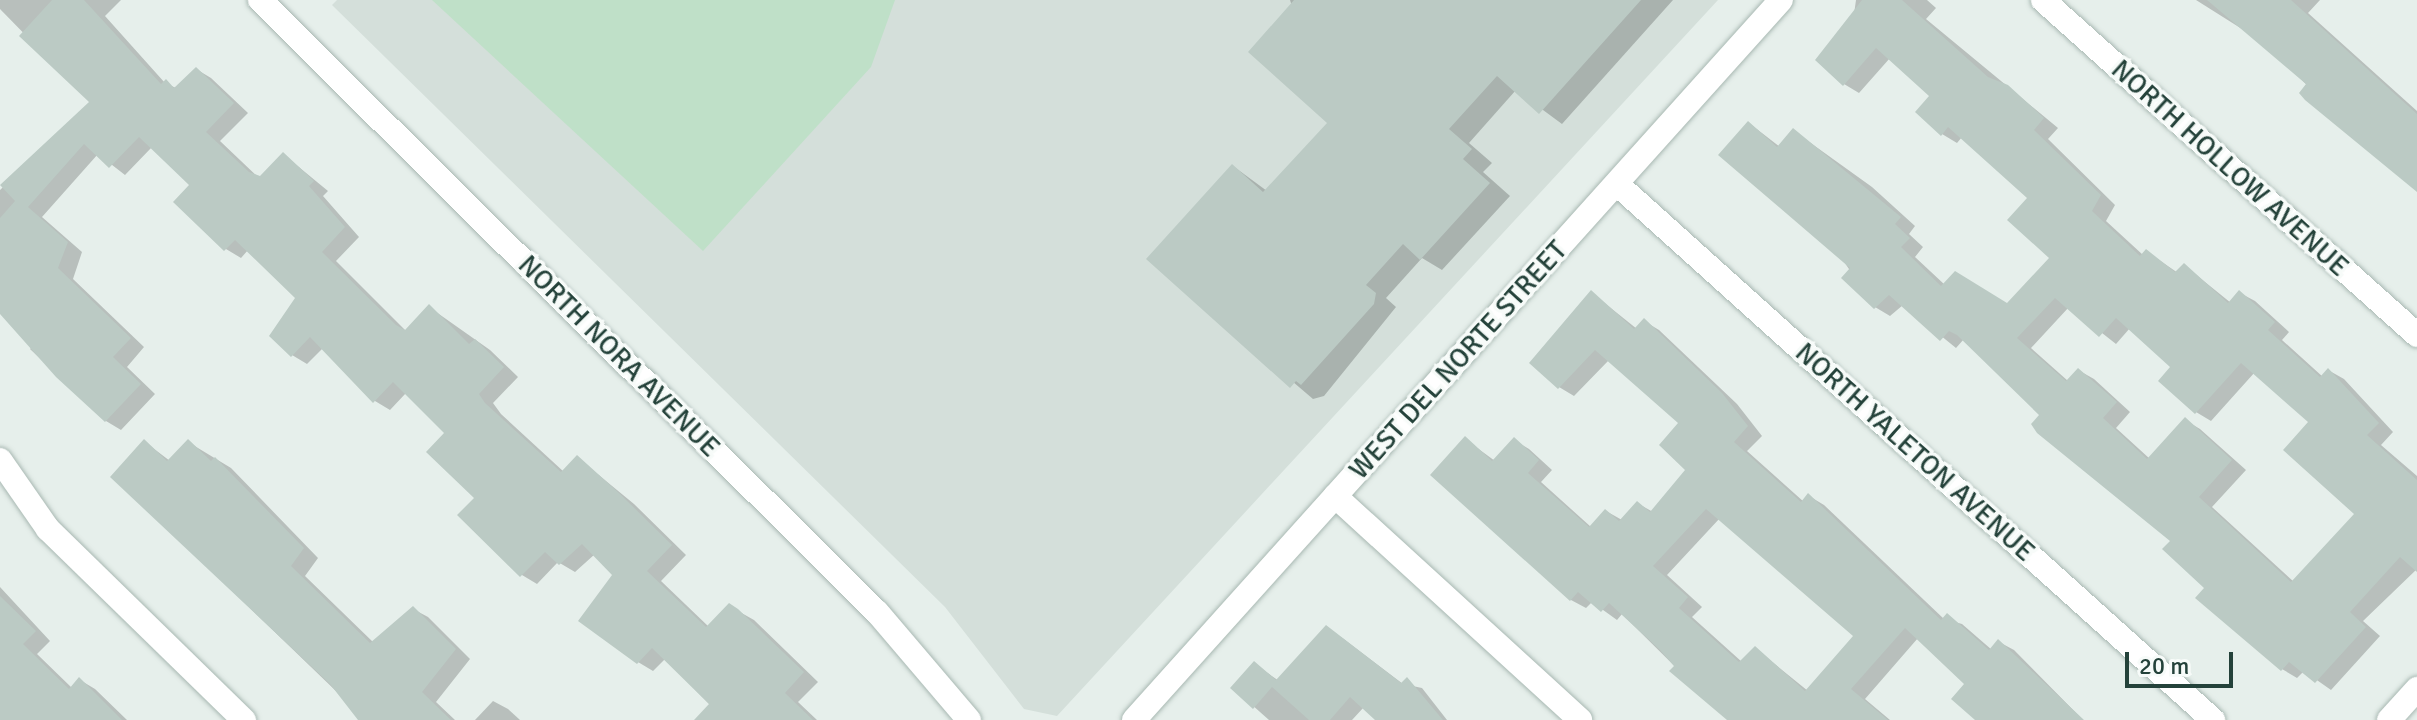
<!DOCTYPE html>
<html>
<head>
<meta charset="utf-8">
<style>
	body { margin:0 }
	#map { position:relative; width:2417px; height:720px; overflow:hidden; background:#e6efeb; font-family:Signika,sans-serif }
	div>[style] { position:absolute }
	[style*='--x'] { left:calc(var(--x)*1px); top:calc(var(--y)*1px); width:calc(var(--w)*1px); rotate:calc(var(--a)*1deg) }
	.built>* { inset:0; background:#d4dfda }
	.green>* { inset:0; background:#bfe0c8 }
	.shadow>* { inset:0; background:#0003 }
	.building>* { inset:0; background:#bbcac4 }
	.roads { filter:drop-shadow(0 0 2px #a8b8b2) drop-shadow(0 0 2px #a8b8b2) }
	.minor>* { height:24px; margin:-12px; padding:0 12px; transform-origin:12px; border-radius:12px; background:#fff }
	span { translate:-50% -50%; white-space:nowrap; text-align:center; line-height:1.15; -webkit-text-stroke:7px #f7fbf9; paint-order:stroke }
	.street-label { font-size:28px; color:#24423a }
	.scale { position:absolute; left:2125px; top:652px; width:108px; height:36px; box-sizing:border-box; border:4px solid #24423a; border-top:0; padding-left:10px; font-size:24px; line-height:28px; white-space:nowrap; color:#24423a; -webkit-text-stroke:6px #f7fbf9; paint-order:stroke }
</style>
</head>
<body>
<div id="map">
	<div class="built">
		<div style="clip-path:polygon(337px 0,1718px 0,1057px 716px,1024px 709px,945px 607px,332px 5px)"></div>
	</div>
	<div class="green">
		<div style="clip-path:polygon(432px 0,895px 0,871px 67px,703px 251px)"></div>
	</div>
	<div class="shadow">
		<div style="clip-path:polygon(0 0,121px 0,105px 16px,165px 83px,176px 88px,196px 69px,211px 78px,248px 113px,220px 141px,259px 178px,283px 154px,328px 191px,323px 196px,359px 237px,336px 261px,406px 331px,429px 307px,490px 350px,518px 377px,493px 403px,501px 414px,564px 472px,578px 458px,634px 504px,686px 555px,661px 581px,709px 627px,729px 606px,754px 620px,818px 682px,798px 702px,817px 720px,725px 720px,665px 659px,653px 671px,638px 662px,615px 575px,595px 554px,575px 572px,558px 562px,537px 584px,522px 575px,447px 433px,406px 393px,390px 410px,375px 401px,323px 348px,307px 364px,292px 355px,297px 297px,248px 250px,241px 258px,226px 249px,192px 185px,152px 147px,125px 175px,98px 154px,42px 217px,82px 252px,73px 279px,144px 347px,127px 367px,155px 394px,121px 430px,106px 421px,30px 349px,36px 343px,0 307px,0 190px,91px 102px,0 9px)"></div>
		<div style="clip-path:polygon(1290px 0,1673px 0,1562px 124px,1516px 90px,1469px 143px,1492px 163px,1483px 172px,1510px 196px,1442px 270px,1422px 258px,1386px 298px,1396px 307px,1324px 396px,1313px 399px,1149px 259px,1233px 166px,1267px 191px,1329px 123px)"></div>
		<div style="clip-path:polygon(evenodd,1856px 0,1927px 0,1936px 8px,1926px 19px,2058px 128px,2048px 139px,2115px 205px,2106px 221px,2143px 255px,2146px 251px,2178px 273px,2184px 265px,2231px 303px,2240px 293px,2255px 301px,2289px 332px,2282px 340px,2323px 377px,2328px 370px,2344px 379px,2393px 432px,2381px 445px,2417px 476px,2417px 569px,2363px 621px,2380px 636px,2331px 690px,2304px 671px,2297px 678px,2282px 669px,2173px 541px,1964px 339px,1956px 348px,1903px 305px,1890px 316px,1875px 307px,1749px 123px,1780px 147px,1794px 131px,1872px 187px,1915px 226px,1909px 234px,1923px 247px,1915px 257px,1945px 285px,2008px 305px,2052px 258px,2030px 198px,1962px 137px,1957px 143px,1942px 134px,1932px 96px,1890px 58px,1859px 93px,1844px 84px,1856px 0,2069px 307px,2116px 344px,2130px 328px,2173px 367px,2196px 412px,2211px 421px,2255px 372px,2311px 422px,2357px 514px,2294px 582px,2212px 507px,2246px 470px,2200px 429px,2185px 420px,2150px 459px,2116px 428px,2130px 412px,2094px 379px,2078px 370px,2068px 381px,2031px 348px,2069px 307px)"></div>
		<div style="clip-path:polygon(2196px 0,2320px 0,2308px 13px,2417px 111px,2417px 190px,2261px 41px)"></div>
		<div style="clip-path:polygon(evenodd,1592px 293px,1637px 329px,1644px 321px,1659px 330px,1737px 404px,1762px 436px,1747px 451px,1804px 502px,1809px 496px,1824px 505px,1944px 619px,1962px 624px,1992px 650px,1999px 642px,2014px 650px,2083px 720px,1979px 720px,1967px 684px,1918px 638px,1865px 699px,1890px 720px,1729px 720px,1622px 614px,1617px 620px,1592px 602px,1586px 608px,1571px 600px,1465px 439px,1495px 461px,1514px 440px,1529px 449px,1552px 470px,1541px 482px,1591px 527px,1606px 511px,1622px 520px,1637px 503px,1653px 512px,1688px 470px,1681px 423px,1609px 360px,1574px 396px,1559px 387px,1592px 293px,1720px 518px,1856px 636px,1808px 691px,1755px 648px,1742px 662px,1692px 617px,1702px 607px,1667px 575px,1720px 518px)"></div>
		<div style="clip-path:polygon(145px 442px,170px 461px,188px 442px,231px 468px,318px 558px,305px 576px,374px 643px,413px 609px,428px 617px,470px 659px,436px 702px,455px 720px,366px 720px,113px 476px)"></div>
		<div style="clip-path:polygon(0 587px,50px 641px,37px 654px,72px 688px,80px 680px,95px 689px,127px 720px,40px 720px,0 702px)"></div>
		<div style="clip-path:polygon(1341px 637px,1403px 684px,1422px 688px,1447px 720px,1378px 720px,1364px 707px,1352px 720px,1269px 720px,1233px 688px,1255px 664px,1279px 681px)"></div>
		<div style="clip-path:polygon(493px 701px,508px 709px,520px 720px,475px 720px)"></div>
	</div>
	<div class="building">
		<div style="clip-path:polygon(52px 0,84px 0,161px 84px,166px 79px,174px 88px,196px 67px,234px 103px,206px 132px,249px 172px,260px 176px,283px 152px,314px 181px,309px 186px,345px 227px,322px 252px,396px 325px,405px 330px,429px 304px,469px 344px,475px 339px,504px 367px,479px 394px,485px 403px,561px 472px,577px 455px,619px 493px,672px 545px,647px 571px,706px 627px,729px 603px,738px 609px,804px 672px,785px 693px,813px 720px,694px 720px,709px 704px,652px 648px,637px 664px,578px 621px,612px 575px,582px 544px,559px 565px,545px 552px,520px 577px,457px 515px,474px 498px,426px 452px,444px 433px,393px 382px,373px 403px,310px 337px,291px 357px,269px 336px,295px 298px,235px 240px,224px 251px,173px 202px,189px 185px,139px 137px,109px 168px,84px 144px,28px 207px,68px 242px,58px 268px,131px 338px,113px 357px,141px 384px,105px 422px,56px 377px,0 314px,0 218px,15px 201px,0 185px,89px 102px,19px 36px)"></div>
		<div style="clip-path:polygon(1294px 0,1641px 0,1539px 114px,1497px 76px,1449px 129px,1472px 149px,1463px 159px,1490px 183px,1420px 260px,1403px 244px,1366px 285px,1376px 293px,1374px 304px,1301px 385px,1296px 381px,1290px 388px,1146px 259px,1232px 164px,1263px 192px,1327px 123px,1248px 52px)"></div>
		<div style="clip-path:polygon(evenodd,1862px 0,1902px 0,1988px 77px,2008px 85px,2044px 118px,2034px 130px,2101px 195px,2092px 211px,2140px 256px,2146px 249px,2175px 272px,2184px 263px,2228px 303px,2239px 290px,2275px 322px,2268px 330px,2320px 377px,2328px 368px,2379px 423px,2367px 435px,2417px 480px,2417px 572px,2400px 557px,2350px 612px,2366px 627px,2315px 683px,2289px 662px,2281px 671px,2195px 598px,2204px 588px,2162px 549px,2170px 541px,2037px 433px,2031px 424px,2039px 415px,1957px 335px,1949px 331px,1940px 341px,1889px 295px,1874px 309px,1841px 278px,1850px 268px,1718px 155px,1748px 121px,1777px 147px,1793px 128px,1901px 217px,1895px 224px,1910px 238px,1901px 247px,1941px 286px,1955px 271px,2007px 303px,2049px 258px,2007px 220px,2027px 198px,1948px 127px,1941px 136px,1915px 112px,1929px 96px,1876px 48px,1843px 86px,1815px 60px,1862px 0,2055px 298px,2099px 337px,2116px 318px,2170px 367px,2158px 381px,2195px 414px,2241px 363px,2308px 422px,2283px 450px,2354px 514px,2291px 582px,2199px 497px,2232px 460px,2185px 417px,2147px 459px,2103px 418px,2117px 402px,2078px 368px,2066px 381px,2017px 338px,2055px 298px)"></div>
		<div style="clip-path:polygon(2207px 0,2291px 0,2417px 114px,2417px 192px,2305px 100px,2299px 93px,2306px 84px)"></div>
		<div style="clip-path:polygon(evenodd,1591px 290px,1634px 329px,1644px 318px,1722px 393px,1748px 426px,1734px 442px,1801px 502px,1808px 493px,1941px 620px,1947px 613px,1989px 650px,1998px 639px,2084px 720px,1975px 720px,1951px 699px,1964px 684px,1905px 628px,1851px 689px,1888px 720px,1727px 720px,1669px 671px,1674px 666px,1660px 650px,1609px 603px,1601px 612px,1578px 592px,1570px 601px,1430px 475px,1465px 436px,1492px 461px,1514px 437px,1539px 460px,1528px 473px,1589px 527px,1605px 509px,1619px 521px,1637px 501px,1650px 512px,1685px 470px,1659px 445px,1678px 423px,1595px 350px,1558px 389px,1529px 363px,1591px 290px,1706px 509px,1853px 636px,1805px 691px,1755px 646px,1739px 662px,1679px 608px,1688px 597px,1653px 566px,1706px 509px)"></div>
		<div style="clip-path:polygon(144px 439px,167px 461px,188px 439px,211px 461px,215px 457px,304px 548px,291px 566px,370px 643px,413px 606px,456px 649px,422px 692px,451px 720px,358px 720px,330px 684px,110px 477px)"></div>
		<div style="clip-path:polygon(0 596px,36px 631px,23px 644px,69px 689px,79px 677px,122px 720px,0 720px)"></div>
		<div style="clip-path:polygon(1326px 625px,1401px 683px,1407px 677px,1443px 720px,1375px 720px,1350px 697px,1330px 720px,1309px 720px,1272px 687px,1253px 709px,1230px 688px,1254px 661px,1276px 680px)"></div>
	</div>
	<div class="roads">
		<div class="minor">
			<div style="--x:260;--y:0;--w:869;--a:44.77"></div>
			<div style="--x:877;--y:612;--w:142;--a:49.6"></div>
			<div style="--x:2043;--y:0;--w:502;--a:41.85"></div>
			<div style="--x:1617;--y:184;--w:802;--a:41.97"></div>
			<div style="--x:0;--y:460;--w:84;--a:55.2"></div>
			<div style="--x:48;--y:529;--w:274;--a:44.3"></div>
			<div style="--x:1335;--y:496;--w:332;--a:42.4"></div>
			<div style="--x:1134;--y:720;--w:968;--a:-48.06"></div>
			<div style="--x:2389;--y:720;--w:42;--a:-47.9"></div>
		</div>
	</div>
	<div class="street-label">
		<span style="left:2230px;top:168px;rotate:42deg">NORTH HOLLOW AVENUE</span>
		<span style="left:619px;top:356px;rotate:45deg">NORTH NORA AVENUE</span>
		<span style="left:1458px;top:360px;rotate:-48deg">WEST DEL NORTE STREET</span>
		<span style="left:1915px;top:452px;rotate:42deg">NORTH YALETON AVENUE</span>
	</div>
	<div class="scale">20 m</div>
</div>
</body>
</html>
